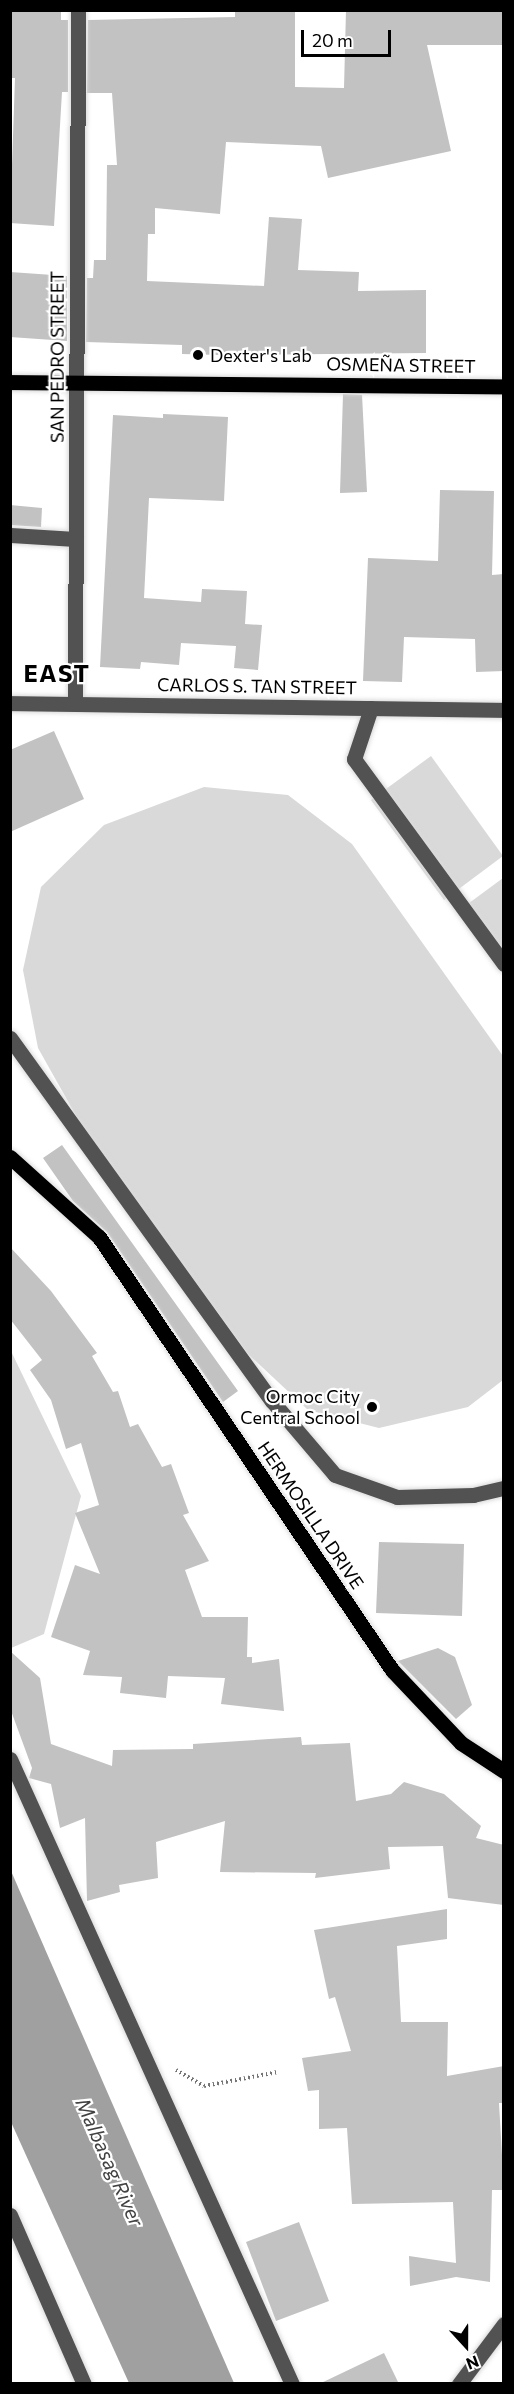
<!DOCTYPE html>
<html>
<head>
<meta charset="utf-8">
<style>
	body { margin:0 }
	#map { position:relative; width:514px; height:2394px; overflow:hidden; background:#fff; font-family:Commissioner,sans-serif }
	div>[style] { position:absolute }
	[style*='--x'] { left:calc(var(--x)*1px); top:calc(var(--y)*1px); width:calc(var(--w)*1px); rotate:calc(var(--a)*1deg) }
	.green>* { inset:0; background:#d9d9d9 }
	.water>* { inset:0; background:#a0a0a0 }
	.building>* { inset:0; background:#c2c2c2 }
	.path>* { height:4px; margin-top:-2px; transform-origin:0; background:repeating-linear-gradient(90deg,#747474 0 1.5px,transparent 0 4.5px) }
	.roads { filter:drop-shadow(0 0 2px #dbdbdb) drop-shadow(0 0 2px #dbdbdb) }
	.minor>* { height:15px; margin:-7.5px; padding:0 7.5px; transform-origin:7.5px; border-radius:7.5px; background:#525252 }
	.major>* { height:15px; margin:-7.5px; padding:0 7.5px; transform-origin:7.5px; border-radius:7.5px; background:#000 }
	.dots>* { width:16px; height:16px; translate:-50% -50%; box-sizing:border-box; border:3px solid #fff; border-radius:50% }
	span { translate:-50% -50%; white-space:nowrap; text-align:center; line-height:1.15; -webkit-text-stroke:4.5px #fff; paint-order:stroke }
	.poi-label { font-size:18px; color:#000 }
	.left { translate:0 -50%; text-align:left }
	.right { translate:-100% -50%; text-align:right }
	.street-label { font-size:18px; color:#000 }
	.water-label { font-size:20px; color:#414141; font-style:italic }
	.district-label { font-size:24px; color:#000; font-weight:700; letter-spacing:1.5px }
	.frame { position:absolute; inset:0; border:12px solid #000; pointer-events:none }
	.north { position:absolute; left:436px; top:2316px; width:60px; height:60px; -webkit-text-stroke:4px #fff; paint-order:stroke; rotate:159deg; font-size:16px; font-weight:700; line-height:24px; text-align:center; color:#000 }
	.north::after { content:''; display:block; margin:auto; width:21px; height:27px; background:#000; clip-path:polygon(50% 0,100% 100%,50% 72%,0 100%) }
	.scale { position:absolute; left:301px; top:30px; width:90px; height:27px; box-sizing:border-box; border:3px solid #000; border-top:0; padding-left:8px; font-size:18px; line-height:21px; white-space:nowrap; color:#000; -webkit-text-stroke:4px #fff; paint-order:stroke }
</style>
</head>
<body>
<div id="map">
	<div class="green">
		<div style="clip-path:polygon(431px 756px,503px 856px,444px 900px,371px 800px)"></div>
		<div style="clip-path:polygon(204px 787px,288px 795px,352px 844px,503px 1056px,503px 1380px,468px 1407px,379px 1428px,308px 1410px,248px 1354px,83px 1128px,38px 1048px,23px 970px,41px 887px,104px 825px)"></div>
		<div style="clip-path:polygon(503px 878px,503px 970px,461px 909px)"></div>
		<div style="clip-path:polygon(10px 1349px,81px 1496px,44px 1634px,11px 1648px)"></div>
	</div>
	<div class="water">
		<div style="clip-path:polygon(10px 1871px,11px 1871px,234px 2383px,129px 2383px,11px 2122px)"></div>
	</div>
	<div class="building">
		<div style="clip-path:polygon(10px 10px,61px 10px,61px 20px,68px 20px,68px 92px,62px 92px,54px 226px,10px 223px,15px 78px,10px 78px)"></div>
		<div style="clip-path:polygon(235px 10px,295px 10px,295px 87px,344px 88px,346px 10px,504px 10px,504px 45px,427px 45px,451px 151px,328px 178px,321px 146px,226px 142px,220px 214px,155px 208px,155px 234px,148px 234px,147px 281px,264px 286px,269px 217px,302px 219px,298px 270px,359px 272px,358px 291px,426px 290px,426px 353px,220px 355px,182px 354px,182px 345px,86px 342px,87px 278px,93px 278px,94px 260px,106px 260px,107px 165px,117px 165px,112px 93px,87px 93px,88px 20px,235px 17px)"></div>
		<div style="clip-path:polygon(10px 272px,67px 276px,67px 341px,10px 337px)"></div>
		<div style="clip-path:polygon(343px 394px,362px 395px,367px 492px,340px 493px)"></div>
		<div style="clip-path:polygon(163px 414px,228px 417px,224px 501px,149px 498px,144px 598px,201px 602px,202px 589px,247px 591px,245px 624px,262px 625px,258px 670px,234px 668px,236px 646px,181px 643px,179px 665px,141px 662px,140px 669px,100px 667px,113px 415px,163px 418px)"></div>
		<div style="clip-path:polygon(440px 490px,494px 491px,492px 575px,504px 574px,504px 671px,476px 672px,475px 639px,404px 637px,402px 682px,363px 681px,368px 558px,438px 561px)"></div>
		<div style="clip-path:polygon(10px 505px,42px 508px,41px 527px,10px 525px)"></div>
		<div style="clip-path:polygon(54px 731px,84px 799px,10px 832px,10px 750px)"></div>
		<div style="clip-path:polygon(62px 1145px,238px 1391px,223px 1402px,107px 1232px,73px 1201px,43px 1158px)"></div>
		<div style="clip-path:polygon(10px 1247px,51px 1291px,97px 1353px,92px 1356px,113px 1392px,118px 1391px,130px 1427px,138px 1424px,162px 1467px,171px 1464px,189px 1513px,183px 1515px,209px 1561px,185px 1570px,202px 1617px,248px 1617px,247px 1657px,252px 1657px,252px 1663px,279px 1659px,284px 1711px,221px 1704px,225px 1678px,168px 1676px,166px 1698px,120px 1693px,122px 1677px,83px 1675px,90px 1651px,51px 1637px,75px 1565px,100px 1574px,75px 1513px,99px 1505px,81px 1443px,66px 1449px,51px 1400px,30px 1370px,42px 1360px,10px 1319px)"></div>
		<div style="clip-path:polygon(379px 1542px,464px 1544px,462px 1616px,376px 1613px)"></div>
		<div style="clip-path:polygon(438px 1648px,455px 1657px,472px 1705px,456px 1719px,398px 1661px)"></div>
		<div style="clip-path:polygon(10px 1651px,40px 1678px,51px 1744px,112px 1766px,113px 1750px,193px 1749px,193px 1744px,301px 1737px,302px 1745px,350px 1743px,356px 1801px,391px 1794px,404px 1782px,444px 1794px,481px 1826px,476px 1838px,504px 1845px,504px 1905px,448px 1898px,443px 1846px,388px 1847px,390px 1869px,315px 1878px,316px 1873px,220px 1872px,225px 1821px,156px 1842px,158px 1878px,119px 1885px,120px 1892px,87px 1901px,85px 1818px,60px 1828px,51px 1784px,29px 1778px,32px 1768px,10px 1708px)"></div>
		<div style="clip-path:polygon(447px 1909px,447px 1939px,397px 1946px,401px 2022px,448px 2022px,447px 2076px,504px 2066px,504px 2103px,499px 2103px,504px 2190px,492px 2190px,490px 2282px,456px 2277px,410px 2286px,409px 2256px,456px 2263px,453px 2202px,352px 2204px,347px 2128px,319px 2129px,319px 2090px,308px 2091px,302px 2058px,351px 2051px,335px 1997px,329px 1999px,314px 1930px)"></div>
		<div style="clip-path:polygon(299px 2222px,329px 2301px,276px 2321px,246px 2242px)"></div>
		<div style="clip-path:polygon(384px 2353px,399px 2384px,319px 2384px)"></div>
	</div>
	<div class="path">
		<div style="--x:176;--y:2070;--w:32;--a:30"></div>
		<div style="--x:204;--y:2086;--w:75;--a:-10.7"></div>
	</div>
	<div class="roads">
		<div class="minor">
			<div style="--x:10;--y:535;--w:66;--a:3.5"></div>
			<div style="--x:10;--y:703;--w:494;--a:0.8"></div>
			<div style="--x:75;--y:703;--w:693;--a:-89.75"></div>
			<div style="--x:371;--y:708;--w:54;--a:108.4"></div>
			<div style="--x:354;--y:759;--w:254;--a:53.8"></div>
			<div style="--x:10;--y:1038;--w:448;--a:54.2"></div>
			<div style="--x:272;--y:1401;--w:97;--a:49.6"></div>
			<div style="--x:335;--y:1475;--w:66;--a:19.5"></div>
			<div style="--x:397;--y:1497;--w:76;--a:-1.5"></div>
			<div style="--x:473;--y:1495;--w:32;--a:-13"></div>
			<div style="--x:10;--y:1759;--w:686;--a:65.72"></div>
			<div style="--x:10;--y:2215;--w:184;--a:66.4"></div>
			<div style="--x:459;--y:2384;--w:75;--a:-53.1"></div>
		</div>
		<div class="major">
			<div style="--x:10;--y:382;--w:494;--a:0.5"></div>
			<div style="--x:10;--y:1157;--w:120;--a:42"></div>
			<div style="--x:99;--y:1237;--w:523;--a:55.91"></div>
			<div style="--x:392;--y:1670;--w:100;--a:46.6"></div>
			<div style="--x:461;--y:1743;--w:51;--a:33.1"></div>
		</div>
	</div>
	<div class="dots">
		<div style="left:198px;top:355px;background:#000"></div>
		<div style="left:372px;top:1407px;background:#000"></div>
	</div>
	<div class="poi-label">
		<span class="left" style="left:210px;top:355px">Dexter's Lab</span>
		<span class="right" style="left:360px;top:1407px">Ormoc City<br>Central School</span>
	</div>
	<div class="street-label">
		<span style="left:57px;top:357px;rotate:-90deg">SAN PEDRO STREET</span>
		<span style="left:401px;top:365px;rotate:1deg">OSMEÑA STREET</span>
		<span style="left:257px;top:686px;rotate:1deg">CARLOS S. TAN STREET</span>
		<span style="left:311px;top:1515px;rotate:56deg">HERMOSILLA DRIVE</span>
	</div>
	<div class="water-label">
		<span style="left:110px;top:2162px;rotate:66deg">Malbasag River</span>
	</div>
	<div class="district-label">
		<span style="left:57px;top:673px">EAST</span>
	</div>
	<div class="frame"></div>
	<div class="north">N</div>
	<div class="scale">20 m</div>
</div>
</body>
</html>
